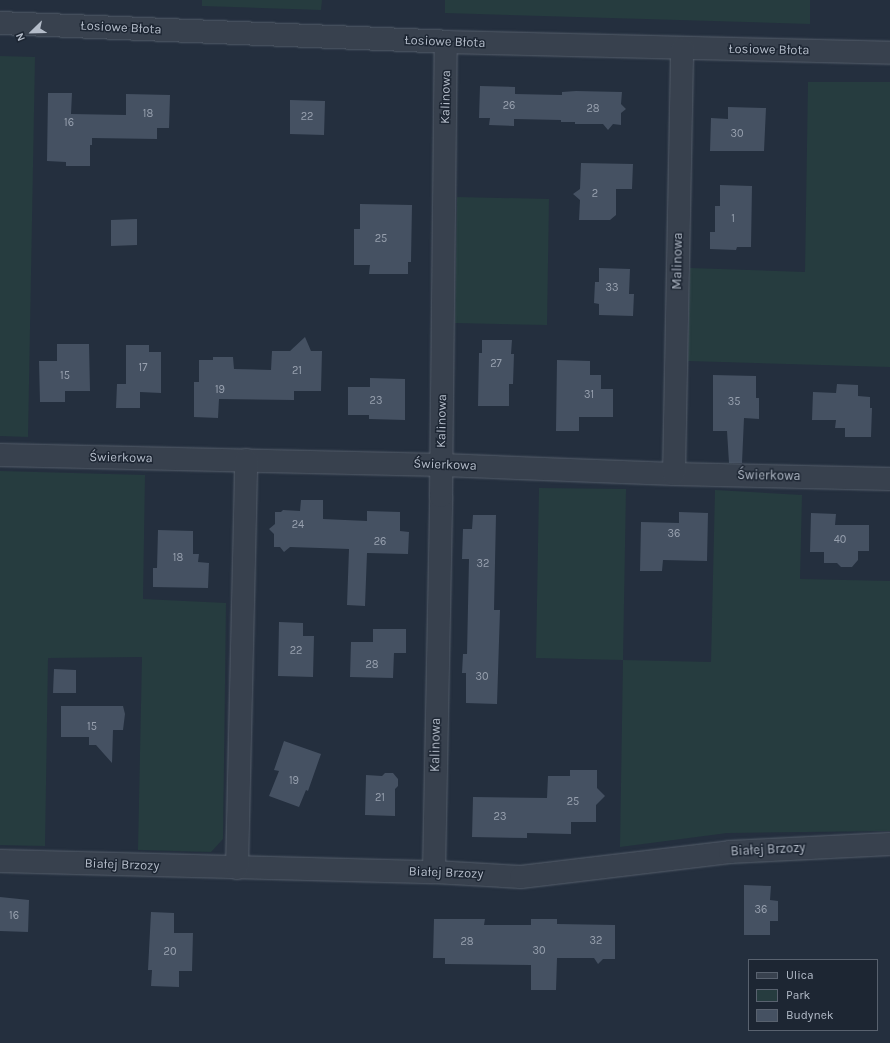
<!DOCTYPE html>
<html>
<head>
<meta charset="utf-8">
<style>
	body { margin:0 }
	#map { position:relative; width:890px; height:1043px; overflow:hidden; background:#242f3e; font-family:Karla,sans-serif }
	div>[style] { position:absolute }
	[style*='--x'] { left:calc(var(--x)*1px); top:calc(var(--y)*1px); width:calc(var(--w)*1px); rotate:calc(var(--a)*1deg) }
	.green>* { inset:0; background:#263c3f }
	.building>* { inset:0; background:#455162 }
	.roads { filter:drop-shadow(0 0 1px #565f6c) drop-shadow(0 0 1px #565f6c) }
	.street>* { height:22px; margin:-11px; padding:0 11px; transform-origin:11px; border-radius:11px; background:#38414e }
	span { translate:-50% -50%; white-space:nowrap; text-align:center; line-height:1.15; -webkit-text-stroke:3px #1d2633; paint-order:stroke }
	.number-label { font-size:11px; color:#98a1af }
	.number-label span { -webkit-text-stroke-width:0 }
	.street-label { font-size:13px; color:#b4bcc9 }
	.legend { position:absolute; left:748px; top:959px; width:130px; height:72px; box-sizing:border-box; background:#1d2633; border:1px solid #59626f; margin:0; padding:5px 7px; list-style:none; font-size:12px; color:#b4bcc9 }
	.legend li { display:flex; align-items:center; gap:8px; height:20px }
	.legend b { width:20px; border:1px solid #59626f }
	.north { position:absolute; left:12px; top:12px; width:40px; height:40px; -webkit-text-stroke:3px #1d2633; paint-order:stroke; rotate:247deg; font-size:11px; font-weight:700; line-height:16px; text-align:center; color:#b4bcc9 }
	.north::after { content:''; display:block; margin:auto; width:14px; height:18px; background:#b4bcc9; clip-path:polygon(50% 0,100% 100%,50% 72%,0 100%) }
</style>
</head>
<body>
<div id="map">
	<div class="green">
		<div style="clip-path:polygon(202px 0,322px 0,321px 10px,202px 6px)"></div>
		<div style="clip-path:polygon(445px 0,810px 0,810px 24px,445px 13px)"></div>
		<div style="clip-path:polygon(0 56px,35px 57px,28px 437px,0 436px)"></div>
		<div style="clip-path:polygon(808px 82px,890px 82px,890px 367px,688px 361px,690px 268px,805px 272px)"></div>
		<div style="clip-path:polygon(457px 197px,549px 199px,547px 325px,455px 323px)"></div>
		<div style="clip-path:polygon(0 471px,145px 475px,143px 599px,226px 603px,223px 839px,211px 852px,138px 850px,142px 657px,48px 658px,45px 846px,0 845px)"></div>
		<div style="clip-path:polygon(539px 488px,626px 489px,623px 660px,711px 662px,715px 490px,802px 495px,800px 579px,890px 581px,890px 831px,727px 833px,620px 847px,623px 660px,536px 658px)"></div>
	</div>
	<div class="building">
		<div style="clip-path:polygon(480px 86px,515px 87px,515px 94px,562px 95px,562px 92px,576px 91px,622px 92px,621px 104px,626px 109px,621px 113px,621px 125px,613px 124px,608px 130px,603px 124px,575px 124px,575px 122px,561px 122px,561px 120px,514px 119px,514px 126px,489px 125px,490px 118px,479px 118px)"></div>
		<div style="clip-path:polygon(48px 93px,72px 93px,71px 114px,126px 115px,126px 94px,170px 95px,169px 128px,157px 128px,157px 139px,92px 138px,92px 145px,90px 145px,90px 166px,66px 166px,66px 162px,47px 161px)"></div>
		<div style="clip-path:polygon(290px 100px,325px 101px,324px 135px,290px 134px)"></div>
		<div style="clip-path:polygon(728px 107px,766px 108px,764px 151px,710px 151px,711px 118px,728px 119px)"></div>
		<div style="clip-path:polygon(581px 163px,633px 164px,632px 189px,616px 189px,616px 215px,610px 220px,579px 220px,580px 200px,573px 194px,580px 189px)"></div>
		<div style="clip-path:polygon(720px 185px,752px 186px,751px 247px,737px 247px,736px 250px,710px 249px,710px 232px,715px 232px,715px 206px,720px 206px)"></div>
		<div style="clip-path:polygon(360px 204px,412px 205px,411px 262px,408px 262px,408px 274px,369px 274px,370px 265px,354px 265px,354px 229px,360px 229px)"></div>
		<div style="clip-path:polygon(137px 219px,137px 245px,111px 246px,111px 220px)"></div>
		<div style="clip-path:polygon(599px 268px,630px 269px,629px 294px,634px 294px,633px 316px,599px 315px,599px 304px,594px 303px,595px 282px,599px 282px)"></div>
		<div style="clip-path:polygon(305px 337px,311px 351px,322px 351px,321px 391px,294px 391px,294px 400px,219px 399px,218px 418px,194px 417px,194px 382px,199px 382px,199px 360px,213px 360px,213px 357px,233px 357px,234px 369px,271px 370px,272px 351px,290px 351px)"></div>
		<div style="clip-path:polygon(482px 340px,512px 340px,511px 354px,514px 354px,513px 384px,509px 384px,509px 406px,478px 406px,479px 353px,482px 353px)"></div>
		<div style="clip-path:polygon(57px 344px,89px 344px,90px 391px,65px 391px,65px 402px,40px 402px,39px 361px,57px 361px)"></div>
		<div style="clip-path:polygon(126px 345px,149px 345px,149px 352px,161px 352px,161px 393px,140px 392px,140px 408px,116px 408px,117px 384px,126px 384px)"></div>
		<div style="clip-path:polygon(557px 360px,590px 361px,590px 375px,601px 375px,601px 389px,613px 389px,613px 417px,579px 417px,579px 431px,556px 431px)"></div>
		<div style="clip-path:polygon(713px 375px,756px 376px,756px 398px,759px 398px,759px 419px,744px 418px,742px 463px,729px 463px,727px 431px,713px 431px)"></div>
		<div style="clip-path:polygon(370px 378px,405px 379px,405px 420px,369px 419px,369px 415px,348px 415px,348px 387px,370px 387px)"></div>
		<div style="clip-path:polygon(837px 384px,858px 385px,858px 396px,870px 397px,870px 408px,872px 408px,871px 437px,845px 437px,845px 428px,835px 428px,836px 420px,812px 420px,813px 392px,836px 393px)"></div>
		<div style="clip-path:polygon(301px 500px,323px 500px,323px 519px,367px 521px,367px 511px,400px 512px,400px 531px,409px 532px,408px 554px,367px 553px,365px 606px,347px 605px,349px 549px,290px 547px,284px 552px,280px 547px,274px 547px,274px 534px,269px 529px,275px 524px,275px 512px,281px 512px,283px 510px,300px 511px)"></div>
		<div style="clip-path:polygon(679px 512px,708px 513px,707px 561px,663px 560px,662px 571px,640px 571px,641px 522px,679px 523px)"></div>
		<div style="clip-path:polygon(811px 513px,836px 514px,835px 525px,869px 525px,869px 551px,858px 551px,858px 560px,852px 567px,841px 567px,837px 563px,824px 563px,824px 552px,810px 552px)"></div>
		<div style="clip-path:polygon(473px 515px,496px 515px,494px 610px,500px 610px,497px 704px,466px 703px,466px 673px,462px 673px,463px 654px,467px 654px,469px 559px,462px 559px,463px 529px,472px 529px)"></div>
		<div style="clip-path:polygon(158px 530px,193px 531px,193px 554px,199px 554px,198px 562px,209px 563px,208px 588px,153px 587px,153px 568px,157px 568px)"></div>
		<div style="clip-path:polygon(279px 622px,303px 623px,303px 636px,314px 636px,313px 677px,278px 676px)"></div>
		<div style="clip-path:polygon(373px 629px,406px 629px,406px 653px,394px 653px,393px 678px,350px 677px,351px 642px,373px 642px)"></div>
		<div style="clip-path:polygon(54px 669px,76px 670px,76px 693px,53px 693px)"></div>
		<div style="clip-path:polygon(61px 706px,123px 706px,125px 714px,123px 730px,113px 730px,112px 763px,96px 745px,89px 745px,89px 737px,61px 737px)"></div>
		<div style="clip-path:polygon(284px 741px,321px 754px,308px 791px,306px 790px,299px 807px,269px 796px,279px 771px,274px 770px)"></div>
		<div style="clip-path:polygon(570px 770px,597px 770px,597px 788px,605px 796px,596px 805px,596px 822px,571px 822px,571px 834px,527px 833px,527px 838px,472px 837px,473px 797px,547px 798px,548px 776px,570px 776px)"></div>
		<div style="clip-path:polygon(385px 773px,393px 773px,398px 779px,398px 786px,395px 789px,395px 816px,365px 815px,366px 775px,382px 776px)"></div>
		<div style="clip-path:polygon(744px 885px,771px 886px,770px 900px,778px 901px,778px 921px,770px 921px,770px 935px,744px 935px)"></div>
		<div style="clip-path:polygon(0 897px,29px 900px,28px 932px,0 931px)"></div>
		<div style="clip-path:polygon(151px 912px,174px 913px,174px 933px,193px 933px,192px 971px,179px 971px,179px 987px,151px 986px,152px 970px,148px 970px)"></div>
		<div style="clip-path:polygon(434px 919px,485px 919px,484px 925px,531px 925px,531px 919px,557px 919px,557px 924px,615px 925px,615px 959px,603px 959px,598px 964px,594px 958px,557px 958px,556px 990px,531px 990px,531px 965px,445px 964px,445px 958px,433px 958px)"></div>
	</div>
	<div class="roads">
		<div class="street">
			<div style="--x:0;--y:23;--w:446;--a:2.4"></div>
			<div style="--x:446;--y:42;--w:444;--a:1.4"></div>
			<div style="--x:0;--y:455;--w:442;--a:1.3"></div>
			<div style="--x:442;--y:465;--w:232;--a:2.2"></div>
			<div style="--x:674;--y:474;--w:216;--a:1.3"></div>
			<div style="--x:674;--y:474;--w:425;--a:-88.9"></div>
			<div style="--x:0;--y:861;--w:434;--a:1.5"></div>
			<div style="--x:434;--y:872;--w:87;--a:3.3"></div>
			<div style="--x:521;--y:877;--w:210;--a:-6.8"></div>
			<div style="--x:730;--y:852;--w:160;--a:-2.9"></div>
			<div style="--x:237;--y:868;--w:408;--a:-88.7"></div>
			<div style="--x:434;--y:872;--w:376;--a:-88.9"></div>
			<div style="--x:441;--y:496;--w:454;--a:-89.4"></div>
		</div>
	</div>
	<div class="number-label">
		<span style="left:509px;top:106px">26</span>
		<span style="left:593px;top:109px">28</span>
		<span style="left:148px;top:114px">18</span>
		<span style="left:307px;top:117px">22</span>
		<span style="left:69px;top:123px">16</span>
		<span style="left:737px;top:134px">30</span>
		<span style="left:595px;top:194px">2</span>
		<span style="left:733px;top:219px">1</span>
		<span style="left:381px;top:239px">25</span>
		<span style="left:612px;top:288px">33</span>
		<span style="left:496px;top:364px">27</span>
		<span style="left:143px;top:368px">17</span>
		<span style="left:297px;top:371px">21</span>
		<span style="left:65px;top:376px">15</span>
		<span style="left:220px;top:390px">19</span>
		<span style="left:589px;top:395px">31</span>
		<span style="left:376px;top:401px">23</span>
		<span style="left:734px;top:402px">35</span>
		<span style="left:298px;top:525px">24</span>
		<span style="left:674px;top:534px">36</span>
		<span style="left:840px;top:540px">40</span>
		<span style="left:380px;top:542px">26</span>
		<span style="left:178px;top:558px">18</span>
		<span style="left:483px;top:564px">32</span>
		<span style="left:296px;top:651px">22</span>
		<span style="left:372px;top:665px">28</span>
		<span style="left:482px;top:677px">30</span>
		<span style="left:92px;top:727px">15</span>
		<span style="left:294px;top:781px">19</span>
		<span style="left:380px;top:798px">21</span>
		<span style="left:573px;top:802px">25</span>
		<span style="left:500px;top:817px">23</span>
		<span style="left:761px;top:910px">36</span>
		<span style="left:14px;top:916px">16</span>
		<span style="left:596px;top:941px">32</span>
		<span style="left:467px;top:942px">28</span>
		<span style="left:539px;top:951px">30</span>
		<span style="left:170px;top:952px">20</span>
	</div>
	<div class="street-label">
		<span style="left:121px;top:28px;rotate:3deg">Łosiowe Błota</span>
		<span style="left:445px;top:42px;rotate:2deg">Łosiowe Błota</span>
		<span style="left:769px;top:50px;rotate:1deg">Łosiowe Błota</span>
		<span style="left:446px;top:97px;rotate:-89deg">Kalinowa</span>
		<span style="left:678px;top:261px;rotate:-89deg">Malinowa</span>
		<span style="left:442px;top:421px;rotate:-89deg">Kalinowa</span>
		<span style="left:121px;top:458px;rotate:1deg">Świerkowa</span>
		<span style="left:445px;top:465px;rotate:2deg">Świerkowa</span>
		<span style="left:769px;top:476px;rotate:1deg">Świerkowa</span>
		<span style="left:436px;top:745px;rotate:-89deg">Kalinowa</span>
		<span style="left:768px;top:850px;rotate:-3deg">Białej Brzozy</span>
		<span style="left:122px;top:865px;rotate:2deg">Białej Brzozy</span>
		<span style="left:446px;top:873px;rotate:2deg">Białej Brzozy</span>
	</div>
	<ul class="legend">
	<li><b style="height:5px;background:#38414e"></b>Ulica</li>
	<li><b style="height:11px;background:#263c3f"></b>Park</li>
	<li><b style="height:11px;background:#455162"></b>Budynek</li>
	</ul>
	<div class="north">N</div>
</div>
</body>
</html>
